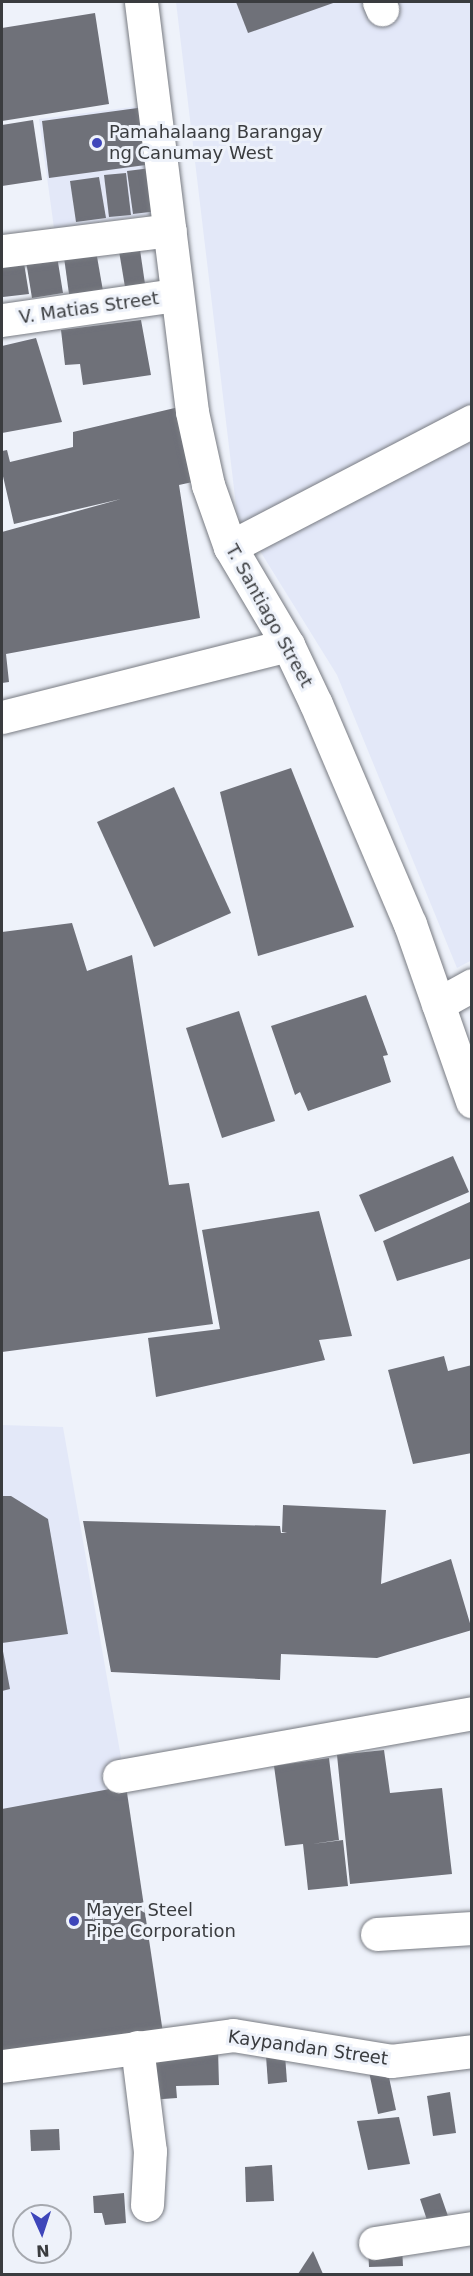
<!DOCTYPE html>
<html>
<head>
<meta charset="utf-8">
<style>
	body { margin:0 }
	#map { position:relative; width:473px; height:2276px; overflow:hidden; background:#eef2fa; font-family:"DejaVu Sans",sans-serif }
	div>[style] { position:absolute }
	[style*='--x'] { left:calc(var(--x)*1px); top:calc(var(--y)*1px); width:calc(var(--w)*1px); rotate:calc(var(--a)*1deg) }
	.built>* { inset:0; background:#e3e8f8 }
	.building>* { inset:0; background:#6f7179 }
	.roads { filter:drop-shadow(0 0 2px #787b82) drop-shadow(0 0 2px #787b82) }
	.minor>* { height:33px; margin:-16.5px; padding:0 16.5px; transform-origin:16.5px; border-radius:16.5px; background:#fff }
	.major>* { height:33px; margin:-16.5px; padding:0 16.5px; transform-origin:16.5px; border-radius:16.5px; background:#fff }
	.dots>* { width:16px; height:16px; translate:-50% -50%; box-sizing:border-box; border:3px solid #eef2fa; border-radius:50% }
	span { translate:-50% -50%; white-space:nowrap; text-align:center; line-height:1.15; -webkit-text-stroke:6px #eef2fa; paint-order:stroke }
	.poi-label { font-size:18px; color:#3a3c3f }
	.left { translate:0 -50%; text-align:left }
	.street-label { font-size:18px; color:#3a3c3f }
	.frame { position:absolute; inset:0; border:3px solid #3a3c3f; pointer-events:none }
	.north { position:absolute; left:12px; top:2204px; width:60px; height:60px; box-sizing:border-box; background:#eef2fa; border:2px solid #a6a9af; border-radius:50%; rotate:177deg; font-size:16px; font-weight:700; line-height:24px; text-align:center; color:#3a3c3f }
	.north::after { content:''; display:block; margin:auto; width:21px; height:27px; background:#3e46ba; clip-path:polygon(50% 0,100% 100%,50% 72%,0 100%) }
</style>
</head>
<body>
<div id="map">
	<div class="built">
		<div style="clip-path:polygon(176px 2px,471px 2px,472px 960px,457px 968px,337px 675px,237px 514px)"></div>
		<div style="clip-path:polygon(148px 105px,163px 213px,54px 228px,39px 119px)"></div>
		<div style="clip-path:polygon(2px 1425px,63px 1427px,126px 1786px,2px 2053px)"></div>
	</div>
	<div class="building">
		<div style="clip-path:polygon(236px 2px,336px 2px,248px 33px)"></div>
		<div style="clip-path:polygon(95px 13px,109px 104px,2px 121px,2px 28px)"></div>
		<div style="clip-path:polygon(145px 107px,153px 164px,49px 178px,42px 121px)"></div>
		<div style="clip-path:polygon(33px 120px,42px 180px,2px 186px,2px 125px)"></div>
		<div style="clip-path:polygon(151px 168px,158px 211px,133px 214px,127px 171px)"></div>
		<div style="clip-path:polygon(126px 173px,131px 215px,109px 217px,104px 175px)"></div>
		<div style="clip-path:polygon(99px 177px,106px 218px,76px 222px,70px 181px)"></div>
		<div style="clip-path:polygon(139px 243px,145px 284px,125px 287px,118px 245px)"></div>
		<div style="clip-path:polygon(95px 245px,103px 291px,69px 294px,63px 250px)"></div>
		<div style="clip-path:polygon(56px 250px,63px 293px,32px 298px,25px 255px)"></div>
		<div style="clip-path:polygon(23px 257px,29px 294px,3px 297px,2px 260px)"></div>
		<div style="clip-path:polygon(141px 320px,151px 375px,83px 385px,80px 364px,65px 365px,61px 330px)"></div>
		<div style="clip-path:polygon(36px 338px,62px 422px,2px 433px,2px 346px)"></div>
		<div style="clip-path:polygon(179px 407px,197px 481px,179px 485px,200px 618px,6px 654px,9px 682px,2px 683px,2px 532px,121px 499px,14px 524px,2px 472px,2px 451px,7px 450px,10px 462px,73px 447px,73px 432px)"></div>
		<div style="clip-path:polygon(291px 768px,354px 927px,258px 956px,220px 792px)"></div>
		<div style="clip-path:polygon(174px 787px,231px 913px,154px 947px,97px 822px)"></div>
		<div style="clip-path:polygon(72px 923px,87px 971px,132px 955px,169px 1185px,189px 1183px,213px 1324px,2px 1352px,2px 932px)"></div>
		<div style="clip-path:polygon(366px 995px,388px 1055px,383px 1056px,391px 1082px,308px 1111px,300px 1092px,295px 1095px,271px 1026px)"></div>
		<div style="clip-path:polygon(239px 1011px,275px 1121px,222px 1138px,186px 1028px)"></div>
		<div style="clip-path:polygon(453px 1156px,469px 1192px,375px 1232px,359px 1195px)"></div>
		<div style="clip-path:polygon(472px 1201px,472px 1258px,397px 1281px,383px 1241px)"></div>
		<div style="clip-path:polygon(319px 1211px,352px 1336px,319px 1340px,325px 1360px,156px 1397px,148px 1338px,220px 1329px,202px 1230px)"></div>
		<div style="clip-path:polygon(444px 1356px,448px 1371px,472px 1365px,472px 1453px,413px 1464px,388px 1370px)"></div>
		<div style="clip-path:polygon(2px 1496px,11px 1496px,48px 1519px,68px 1634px,2px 1643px)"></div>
		<div style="clip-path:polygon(283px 1505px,386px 1510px,381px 1584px,451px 1559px,472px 1630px,377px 1658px,281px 1654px,280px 1680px,111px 1672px,83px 1521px,280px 1526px,281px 1533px,287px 1533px,282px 1532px)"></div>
		<div style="clip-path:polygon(2px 1646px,10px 1689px,2px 1691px)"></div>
		<div style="clip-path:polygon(384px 1750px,390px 1793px,442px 1788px,452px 1874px,350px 1884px,337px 1755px)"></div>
		<div style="clip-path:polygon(329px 1758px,339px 1840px,312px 1844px,343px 1840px,348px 1886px,308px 1890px,303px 1844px,285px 1846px,274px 1766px)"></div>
		<div style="clip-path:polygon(126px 1786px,163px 2033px,2px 2053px,2px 1809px)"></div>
		<div style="clip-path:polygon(218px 2049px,219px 2085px,176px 2086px,177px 2098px,149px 2100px,146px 2056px)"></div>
		<div style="clip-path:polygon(285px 2055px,287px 2082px,268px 2084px,266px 2056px)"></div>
		<div style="clip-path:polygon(387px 2068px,396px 2110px,378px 2114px,369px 2072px)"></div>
		<div style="clip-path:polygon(450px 2092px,456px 2133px,433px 2136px,427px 2096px)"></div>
		<div style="clip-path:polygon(399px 2117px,410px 2164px,368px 2170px,357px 2121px)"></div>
		<div style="clip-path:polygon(59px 2129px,60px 2150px,31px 2151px,30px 2130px)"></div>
		<div style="clip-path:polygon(272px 2165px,274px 2201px,246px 2202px,245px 2167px)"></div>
		<div style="clip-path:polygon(124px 2193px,126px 2223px,105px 2225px,102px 2213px,94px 2213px,93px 2196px)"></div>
		<div style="clip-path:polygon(440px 2193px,448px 2216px,428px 2223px,420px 2199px)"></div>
		<div style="clip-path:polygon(368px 2248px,402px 2248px,403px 2266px,369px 2267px)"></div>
		<div style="clip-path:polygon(313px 2251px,323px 2274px,298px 2274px)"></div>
	</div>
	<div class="roads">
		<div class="minor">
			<div style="--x:379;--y:2;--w:8;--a:67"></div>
			<div style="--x:2;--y:251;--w:169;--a:-7.1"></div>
			<div style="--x:2;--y:320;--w:176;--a:-8.2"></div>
			<div style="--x:230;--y:547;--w:273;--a:-27.5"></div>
			<div style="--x:2;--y:717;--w:295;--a:-14.1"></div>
			<div style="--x:438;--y:1004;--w:39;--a:-29"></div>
			<div style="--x:119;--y:1776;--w:359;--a:-10.1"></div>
			<div style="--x:377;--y:1934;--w:95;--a:-3.6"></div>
			<div style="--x:137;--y:2047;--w:105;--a:82.9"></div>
			<div style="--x:150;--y:2151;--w:54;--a:93.2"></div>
			<div style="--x:2;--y:2066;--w:233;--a:-7.6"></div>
			<div style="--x:233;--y:2035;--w:160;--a:9.3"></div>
			<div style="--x:391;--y:2061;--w:82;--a:-7"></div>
			<div style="--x:375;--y:2243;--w:98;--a:-8.8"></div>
		</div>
		<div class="major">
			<div style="--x:141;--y:2;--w:413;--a:82.9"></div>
			<div style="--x:192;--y:412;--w:75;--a:77.6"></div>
			<div style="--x:208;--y:485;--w:66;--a:70.5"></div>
			<div style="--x:230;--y:547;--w:114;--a:59.4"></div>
			<div style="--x:288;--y:645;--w:65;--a:64.6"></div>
			<div style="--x:316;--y:704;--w:239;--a:66.9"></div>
			<div style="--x:410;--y:924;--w:188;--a:70.7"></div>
		</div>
	</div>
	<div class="dots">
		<div style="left:97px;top:143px;background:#3e46ba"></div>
		<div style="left:74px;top:1921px;background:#3e46ba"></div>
	</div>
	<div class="poi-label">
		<span class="left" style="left:109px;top:143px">Pamahalaang Barangay<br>ng Canumay West</span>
		<span class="left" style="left:86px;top:1921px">Mayer Steel<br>Pipe Corporation</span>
	</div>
	<div class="street-label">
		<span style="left:89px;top:308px;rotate:-8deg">V. Matias Street</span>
		<span style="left:269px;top:616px;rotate:61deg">T. Santiago Street</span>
		<span style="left:308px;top:2048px;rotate:8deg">Kaypandan Street</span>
	</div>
	<div class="frame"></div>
	<div class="north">N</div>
</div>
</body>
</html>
